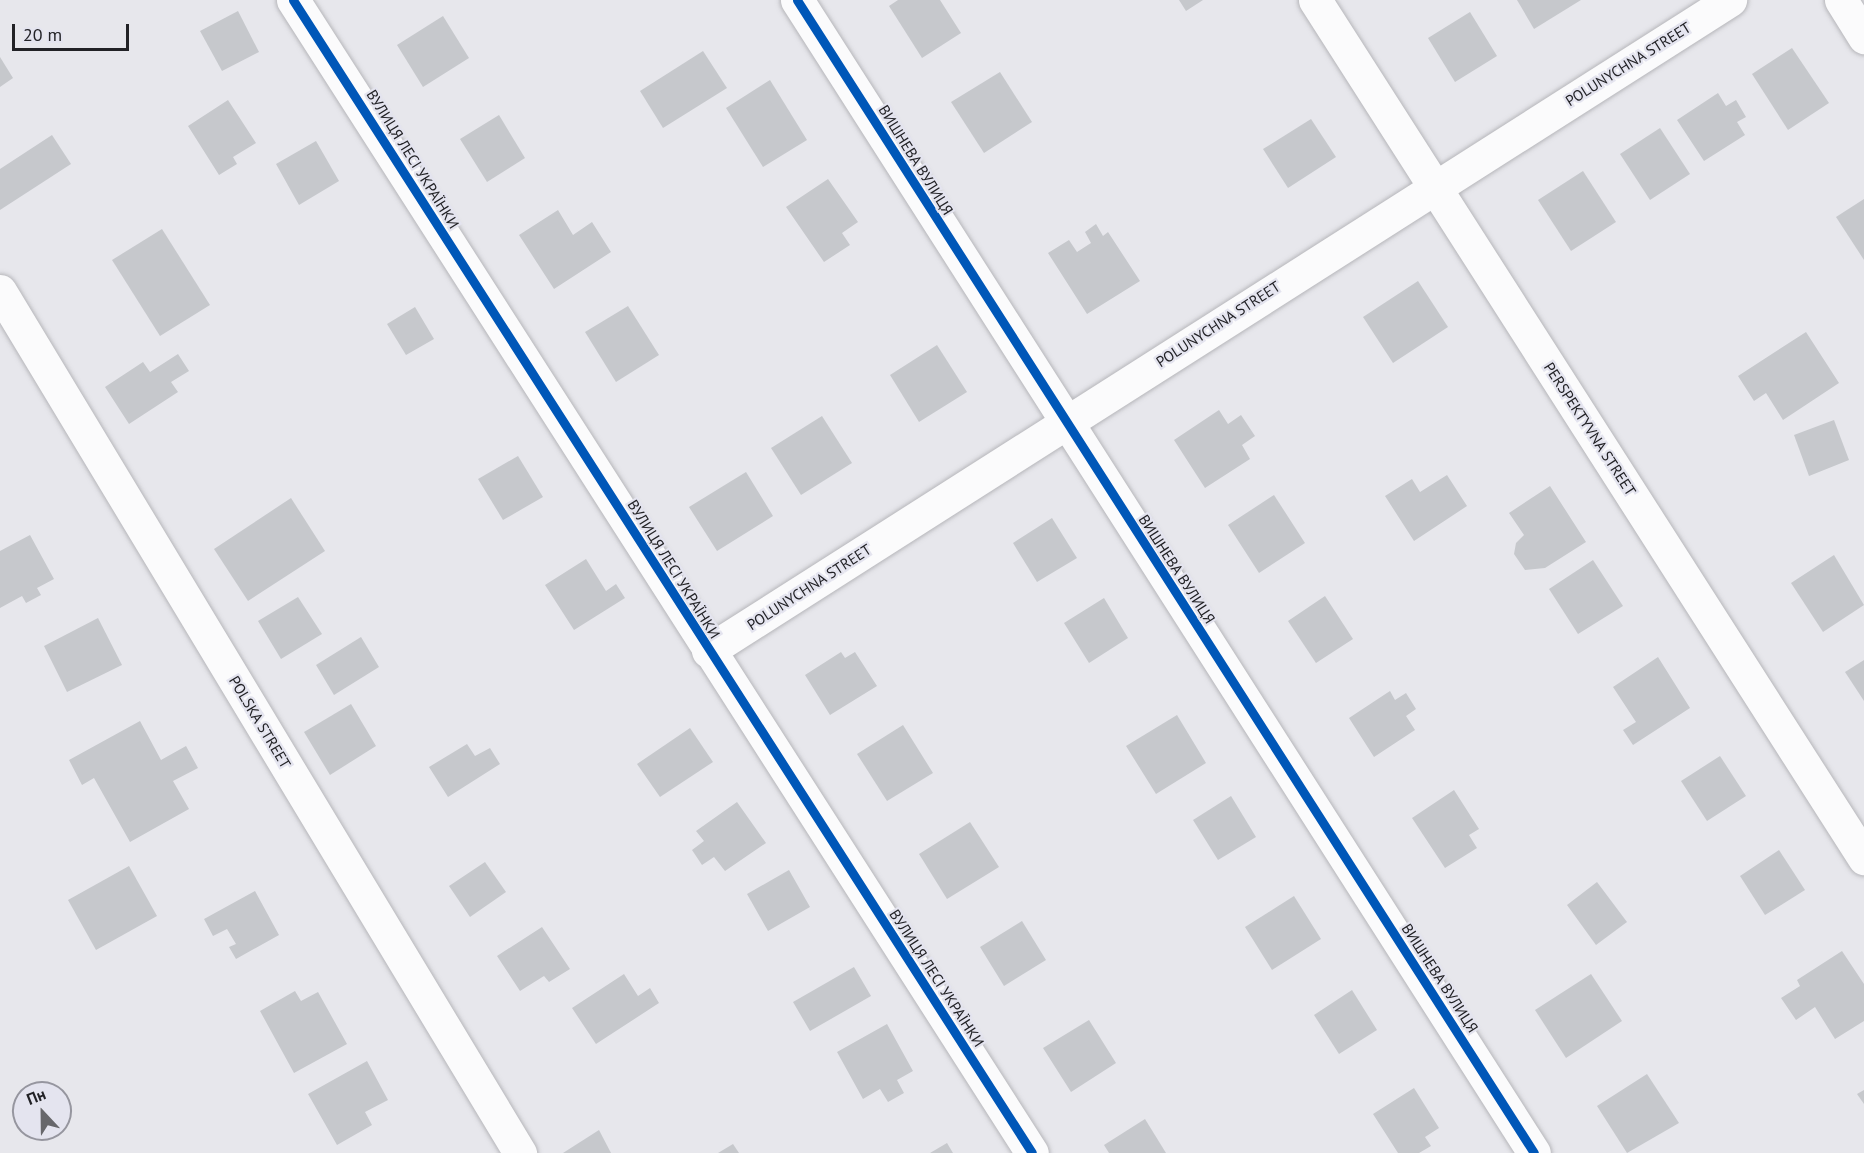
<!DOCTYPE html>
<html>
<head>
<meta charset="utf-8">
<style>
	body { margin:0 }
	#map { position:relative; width:1864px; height:1153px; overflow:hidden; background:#e7e7ec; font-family:"PT Sans",sans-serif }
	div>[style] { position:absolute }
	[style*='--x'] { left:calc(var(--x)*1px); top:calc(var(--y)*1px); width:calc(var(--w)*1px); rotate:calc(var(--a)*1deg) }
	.building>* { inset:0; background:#c6c8cc }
	.roads { filter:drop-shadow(0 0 2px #b6b6ba) drop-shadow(0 0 2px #b6b6ba) }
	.minor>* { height:33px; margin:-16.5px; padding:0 16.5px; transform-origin:16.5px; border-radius:16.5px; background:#fbfbfc }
	.tertiary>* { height:33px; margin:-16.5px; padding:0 16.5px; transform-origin:16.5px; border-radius:16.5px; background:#fbfbfc }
	.cycleway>* { height:9px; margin:-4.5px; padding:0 4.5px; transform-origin:4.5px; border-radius:4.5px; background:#0057b8 }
	span { translate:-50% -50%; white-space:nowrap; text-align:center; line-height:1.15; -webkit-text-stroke:4.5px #e4e4ef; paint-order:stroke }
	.street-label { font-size:15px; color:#222226 }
	.north { position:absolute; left:12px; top:1081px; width:60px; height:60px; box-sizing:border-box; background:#e4e4ef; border:2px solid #96969f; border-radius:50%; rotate:338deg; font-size:16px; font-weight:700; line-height:24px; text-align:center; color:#222226 }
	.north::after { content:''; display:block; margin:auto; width:21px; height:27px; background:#67676b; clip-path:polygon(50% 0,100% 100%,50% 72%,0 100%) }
	.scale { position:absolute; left:12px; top:24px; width:117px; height:27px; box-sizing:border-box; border:3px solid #222226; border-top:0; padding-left:8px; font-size:18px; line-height:21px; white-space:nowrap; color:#222226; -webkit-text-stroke:4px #e4e4ef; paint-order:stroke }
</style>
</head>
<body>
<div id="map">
	<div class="building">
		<div style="clip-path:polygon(898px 0,940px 0,961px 33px,922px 58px,889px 6px)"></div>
		<div style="clip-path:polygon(1179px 0,1203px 0,1186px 11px)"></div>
		<div style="clip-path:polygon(1517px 0,1581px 0,1534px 29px)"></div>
		<div style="clip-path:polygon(238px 11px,259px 52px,222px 71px,200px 31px)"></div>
		<div style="clip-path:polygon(1470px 12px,1497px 56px,1455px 82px,1428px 38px)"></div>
		<div style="clip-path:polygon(443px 16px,469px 58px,423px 87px,397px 45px)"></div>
		<div style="clip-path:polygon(1792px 48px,1829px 103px,1788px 130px,1752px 74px)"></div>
		<div style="clip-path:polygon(703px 51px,727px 88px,663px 128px,640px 91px)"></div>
		<div style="clip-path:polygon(0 57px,13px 78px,0 87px)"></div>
		<div style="clip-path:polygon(1000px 72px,1032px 122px,984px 153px,951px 102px)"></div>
		<div style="clip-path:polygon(770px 80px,807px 140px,763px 167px,726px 108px)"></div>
		<div style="clip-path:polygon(1718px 93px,1726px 106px,1736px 100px,1746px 117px,1737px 122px,1745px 135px,1704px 161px,1677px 120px)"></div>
		<div style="clip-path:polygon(228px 100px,256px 143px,233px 157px,237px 164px,219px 175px,188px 126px)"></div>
		<div style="clip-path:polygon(499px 115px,525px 158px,487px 182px,460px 139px)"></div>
		<div style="clip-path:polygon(1311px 119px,1336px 157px,1288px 188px,1263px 149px)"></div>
		<div style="clip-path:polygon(1660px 128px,1690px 174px,1650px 200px,1620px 154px)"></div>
		<div style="clip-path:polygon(52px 135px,71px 164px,0 210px,0 169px)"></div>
		<div style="clip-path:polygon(316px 141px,339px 181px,299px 205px,276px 164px)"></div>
		<div style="clip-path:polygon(1583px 171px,1616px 222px,1571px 251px,1538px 200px)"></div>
		<div style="clip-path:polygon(828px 179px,858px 222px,842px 233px,850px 245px,824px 262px,786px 207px)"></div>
		<div style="clip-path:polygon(1864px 199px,1864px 260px,1836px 217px)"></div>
		<div style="clip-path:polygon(558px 210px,573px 235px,592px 222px,611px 252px,554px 289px,519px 235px)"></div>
		<div style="clip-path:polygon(1096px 224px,1103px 236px,1108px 232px,1140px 281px,1087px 314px,1048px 253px,1069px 240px,1077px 252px,1091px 243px,1085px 232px)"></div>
		<div style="clip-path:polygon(162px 229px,210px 305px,160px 336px,112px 260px)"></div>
		<div style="clip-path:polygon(1418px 281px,1448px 327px,1393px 363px,1363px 317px)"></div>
		<div style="clip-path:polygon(628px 306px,659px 355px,616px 382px,585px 332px)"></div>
		<div style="clip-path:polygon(415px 307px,434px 339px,406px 355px,387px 324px)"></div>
		<div style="clip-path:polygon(1806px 332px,1839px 383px,1783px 420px,1766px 393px,1754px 401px,1738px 376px)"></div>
		<div style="clip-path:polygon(937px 345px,967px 392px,919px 422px,890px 375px)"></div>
		<div style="clip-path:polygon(178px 354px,189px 371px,171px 382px,178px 392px,129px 424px,105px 387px,143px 362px,150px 372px)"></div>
		<div style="clip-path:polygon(1219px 410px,1228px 424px,1241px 415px,1255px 436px,1242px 445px,1250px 459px,1205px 488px,1174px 440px)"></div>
		<div style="clip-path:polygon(822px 416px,852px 463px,801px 495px,771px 448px)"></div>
		<div style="clip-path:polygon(1834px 420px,1849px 460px,1809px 476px,1794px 435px)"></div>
		<div style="clip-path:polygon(518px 456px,543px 497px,503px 520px,478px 479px)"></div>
		<div style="clip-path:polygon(746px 472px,773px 516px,717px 551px,689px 507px)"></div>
		<div style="clip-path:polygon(1447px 475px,1467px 506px,1414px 541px,1385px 496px,1412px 479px,1420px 492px)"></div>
		<div style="clip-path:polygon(1550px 486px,1586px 542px,1545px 568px,1525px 570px,1514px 554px,1516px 543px,1524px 535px,1509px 513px)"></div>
		<div style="clip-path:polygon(1274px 495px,1305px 543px,1259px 573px,1228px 525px)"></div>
		<div style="clip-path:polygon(291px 498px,325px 551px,248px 601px,214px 549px)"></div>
		<div style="clip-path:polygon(1052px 518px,1077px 558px,1037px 582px,1013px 543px)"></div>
		<div style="clip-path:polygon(30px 535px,54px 579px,37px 588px,41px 595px,26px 603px,22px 596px,0 608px,0 551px)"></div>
		<div style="clip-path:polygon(1834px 555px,1864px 605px,1823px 632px,1791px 583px)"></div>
		<div style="clip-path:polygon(586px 559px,606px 591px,616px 584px,625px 598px,574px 630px,545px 585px)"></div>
		<div style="clip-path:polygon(1593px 560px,1623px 606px,1578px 634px,1549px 589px)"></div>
		<div style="clip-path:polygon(1325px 596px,1353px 639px,1316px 663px,1288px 621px)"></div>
		<div style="clip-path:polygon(298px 597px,322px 634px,281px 659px,258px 621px)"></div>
		<div style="clip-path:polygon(1104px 598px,1128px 638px,1089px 663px,1064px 623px)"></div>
		<div style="clip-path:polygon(98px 618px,122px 665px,67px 692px,44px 646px)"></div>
		<div style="clip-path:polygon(361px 637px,379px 667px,334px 695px,316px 665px)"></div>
		<div style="clip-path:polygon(841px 652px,845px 658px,855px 652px,877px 686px,830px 715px,805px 675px)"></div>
		<div style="clip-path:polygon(1658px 657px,1690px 708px,1633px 745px,1623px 730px,1636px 722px,1613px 687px)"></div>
		<div style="clip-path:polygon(1864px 660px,1864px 701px,1845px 672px)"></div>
		<div style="clip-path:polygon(1390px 691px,1395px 700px,1406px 693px,1416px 709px,1406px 716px,1415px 730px,1374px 757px,1349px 718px)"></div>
		<div style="clip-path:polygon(351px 704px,376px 746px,330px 775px,304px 732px)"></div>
		<div style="clip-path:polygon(1177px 715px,1206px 763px,1156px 794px,1126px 746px)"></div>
		<div style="clip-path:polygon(140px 721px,161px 760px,186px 746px,198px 768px,173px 781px,189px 809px,130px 842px,94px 778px,82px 785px,69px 760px)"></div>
		<div style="clip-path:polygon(903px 725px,933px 773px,887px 801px,857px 754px)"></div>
		<div style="clip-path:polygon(690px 728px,713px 762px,660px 797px,637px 764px)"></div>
		<div style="clip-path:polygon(467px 744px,475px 756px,490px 748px,500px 764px,448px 797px,429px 767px)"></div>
		<div style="clip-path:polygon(1720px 756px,1746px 796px,1707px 821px,1681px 781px)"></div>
		<div style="clip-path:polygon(1454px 790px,1479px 829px,1469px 835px,1477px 848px,1445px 868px,1412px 818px)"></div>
		<div style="clip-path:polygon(1231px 796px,1256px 837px,1218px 860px,1193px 820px)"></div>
		<div style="clip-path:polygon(737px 802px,766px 843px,725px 871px,714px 857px,702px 865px,692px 850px,704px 841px,696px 831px)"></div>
		<div style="clip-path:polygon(970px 822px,999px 867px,947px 899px,919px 854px)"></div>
		<div style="clip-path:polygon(1779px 850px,1805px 890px,1765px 915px,1740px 876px)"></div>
		<div style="clip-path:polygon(485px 862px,506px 892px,470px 917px,449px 886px)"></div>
		<div style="clip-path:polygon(129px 866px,157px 916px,96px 950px,68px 900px)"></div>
		<div style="clip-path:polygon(789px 870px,810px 907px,768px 931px,747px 894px)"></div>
		<div style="clip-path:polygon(1597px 882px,1627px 922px,1596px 945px,1567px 905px)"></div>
		<div style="clip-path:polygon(255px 891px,279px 935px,236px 959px,229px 947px,236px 944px,227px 929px,213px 936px,204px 919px)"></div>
		<div style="clip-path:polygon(1294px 896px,1321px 939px,1272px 970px,1245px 927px)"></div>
		<div style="clip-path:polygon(1022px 921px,1046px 960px,1004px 986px,980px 947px)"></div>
		<div style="clip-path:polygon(542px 927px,570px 969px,549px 982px,544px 976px,520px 991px,497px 956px)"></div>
		<div style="clip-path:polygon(1842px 951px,1864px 984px,1864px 1021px,1835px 1039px,1815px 1007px,1796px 1020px,1781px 998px,1800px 986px,1797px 980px)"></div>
		<div style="clip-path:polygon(854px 967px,871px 996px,810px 1031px,793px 1002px)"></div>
		<div style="clip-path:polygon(624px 974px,638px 996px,650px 988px,659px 1003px,596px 1044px,572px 1008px)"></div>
		<div style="clip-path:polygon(1591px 974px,1622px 1021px,1566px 1058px,1535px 1010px)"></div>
		<div style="clip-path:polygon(1352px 990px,1377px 1030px,1339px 1054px,1314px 1015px)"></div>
		<div style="clip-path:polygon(295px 991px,301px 1001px,318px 992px,347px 1044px,294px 1073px,260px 1011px)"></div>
		<div style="clip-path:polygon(1089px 1020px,1116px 1063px,1071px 1092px,1043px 1048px)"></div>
		<div style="clip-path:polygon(887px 1024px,913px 1071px,897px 1080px,904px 1093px,888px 1102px,880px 1089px,863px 1099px,837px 1052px)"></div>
		<div style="clip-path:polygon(367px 1061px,388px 1100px,365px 1112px,372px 1125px,337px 1145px,308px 1094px)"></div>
		<div style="clip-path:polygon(1647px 1074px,1679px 1123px,1627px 1153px,1597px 1106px)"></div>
		<div style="clip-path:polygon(1414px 1088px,1439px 1128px,1425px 1137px,1431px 1146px,1419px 1153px,1398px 1153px,1373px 1114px)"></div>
		<div style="clip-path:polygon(1864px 1090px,1864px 1104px,1857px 1094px)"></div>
		<div style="clip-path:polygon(1145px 1119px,1166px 1153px,1109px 1153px,1104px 1145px)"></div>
		<div style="clip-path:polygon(599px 1130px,611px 1153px,563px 1153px)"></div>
		<div style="clip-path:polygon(947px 1143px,953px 1153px,930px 1153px)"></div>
		<div style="clip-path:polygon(733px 1144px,739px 1153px,718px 1153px)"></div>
	</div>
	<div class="roads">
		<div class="minor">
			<div style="--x:293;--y:0;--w:1369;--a:57.34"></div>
			<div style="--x:797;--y:0;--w:1368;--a:57.41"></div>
			<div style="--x:1315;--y:0;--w:1019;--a:57.39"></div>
			<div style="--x:1841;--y:0;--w:44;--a:58.1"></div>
			<div style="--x:708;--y:651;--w:1212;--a:-32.5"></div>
		</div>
		<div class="tertiary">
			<div style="--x:0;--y:291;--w:1007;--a:58.9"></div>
		</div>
	</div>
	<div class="cycleway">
		<div style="--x:293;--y:0;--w:1369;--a:57.34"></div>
		<div style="--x:797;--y:0;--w:1368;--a:57.41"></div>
	</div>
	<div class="street-label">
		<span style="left:1628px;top:64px;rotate:-32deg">POLUNYCHNA STREET</span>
		<span style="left:413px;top:159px;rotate:58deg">ВУЛИЦЯ ЛЕСІ УКРАЇНКИ</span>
		<span style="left:916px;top:160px;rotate:58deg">ВИШНЕВА ВУЛИЦЯ</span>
		<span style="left:1218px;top:324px;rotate:-33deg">POLUNYCHNA STREET</span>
		<span style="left:1590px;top:429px;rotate:57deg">PERSPEKTYVNA STREET</span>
		<span style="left:674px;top:569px;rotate:58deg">ВУЛИЦЯ ЛЕСІ УКРАЇНКИ</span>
		<span style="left:1177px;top:569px;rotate:57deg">ВИШНЕВА ВУЛИЦЯ</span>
		<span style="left:809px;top:587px;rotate:-33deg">POLUNYCHNA STREET</span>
		<span style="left:260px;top:722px;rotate:59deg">POLSKA STREET</span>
		<span style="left:937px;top:978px;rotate:57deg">ВУЛИЦЯ ЛЕСІ УКРАЇНКИ</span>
		<span style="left:1440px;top:978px;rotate:57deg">ВИШНЕВА ВУЛИЦЯ</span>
	</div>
	<div class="north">Пн</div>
	<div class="scale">20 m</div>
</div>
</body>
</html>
